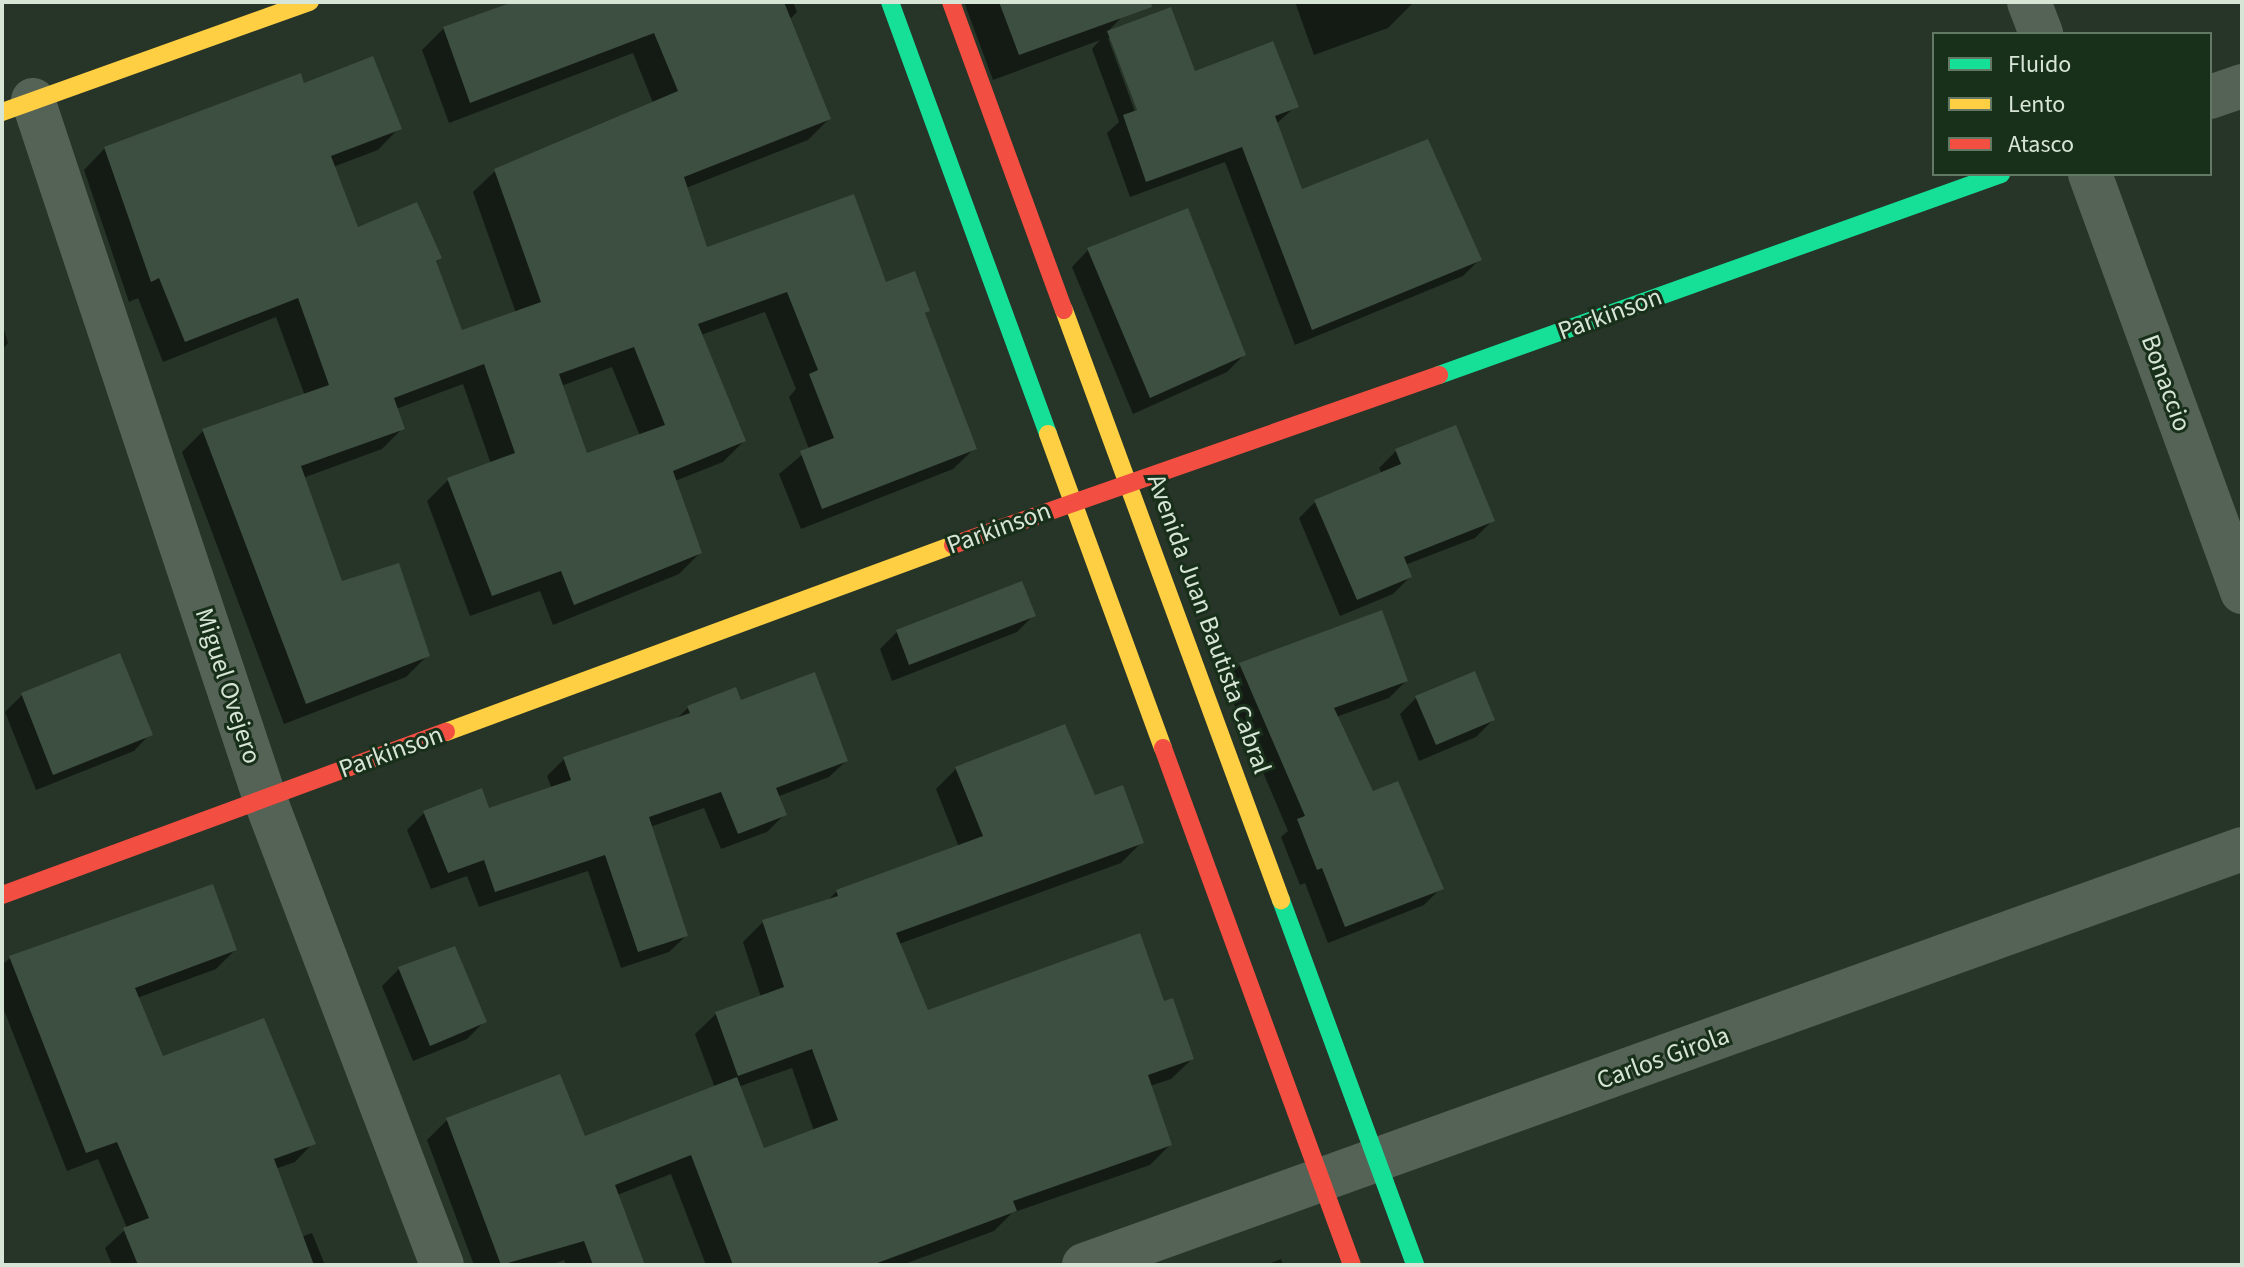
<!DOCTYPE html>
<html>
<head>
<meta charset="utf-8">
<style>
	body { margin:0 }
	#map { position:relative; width:2244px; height:1267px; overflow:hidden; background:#273428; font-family:"Source Sans 3",sans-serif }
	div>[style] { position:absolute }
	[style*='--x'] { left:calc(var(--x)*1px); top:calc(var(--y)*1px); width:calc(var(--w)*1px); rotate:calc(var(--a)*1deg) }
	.shadow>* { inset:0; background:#0007 }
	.building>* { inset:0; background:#3d4f40 }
	.street>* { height:44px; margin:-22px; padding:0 22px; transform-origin:22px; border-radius:22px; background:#546355 }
	.fast>* { height:18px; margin:-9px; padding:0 9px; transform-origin:9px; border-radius:9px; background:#16e098 }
	.slow>* { height:18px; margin:-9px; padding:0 9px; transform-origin:9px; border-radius:9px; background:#ffcf43 }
	.jam>* { height:18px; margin:-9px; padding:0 9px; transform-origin:9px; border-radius:9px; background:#f24e42 }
	span { translate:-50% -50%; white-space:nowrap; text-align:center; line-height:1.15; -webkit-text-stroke:6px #182f1a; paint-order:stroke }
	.street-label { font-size:26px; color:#d7e5d7 }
	.frame { position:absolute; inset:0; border:4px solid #d7e5d7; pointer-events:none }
	.legend { position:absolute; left:1932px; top:32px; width:280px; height:144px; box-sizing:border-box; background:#182f1a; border:2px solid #647866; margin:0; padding:10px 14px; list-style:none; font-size:24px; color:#d7e5d7 }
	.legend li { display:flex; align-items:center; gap:16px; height:40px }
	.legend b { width:40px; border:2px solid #647866 }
</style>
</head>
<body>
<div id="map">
	<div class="shadow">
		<div style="clip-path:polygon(evenodd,522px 2px,793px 2px,797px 12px,789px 20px,829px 119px,808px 140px,686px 188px,706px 249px,885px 285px,928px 311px,924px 315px,975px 448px,953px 469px,801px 529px,779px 474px,809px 449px,789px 397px,796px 389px,765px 312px,701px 335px,744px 441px,723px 462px,675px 481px,700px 553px,679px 574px,553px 625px,540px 591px,470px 616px,427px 501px,448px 480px,491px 464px,463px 384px,396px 409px,403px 428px,382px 449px,303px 478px,341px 584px,427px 656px,406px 677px,284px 724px,182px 452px,203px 431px,305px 396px,276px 317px,163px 362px,138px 298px,129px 302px,84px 170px,105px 148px,303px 86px,399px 128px,378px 150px,333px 167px,357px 229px,440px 258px,435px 263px,461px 332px,516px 313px,473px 192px,495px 171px,653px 103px,633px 53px,449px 123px,422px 50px,444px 28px,522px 2px,612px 367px,640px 436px,586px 456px,561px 386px,612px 367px)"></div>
		<div style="clip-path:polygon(evenodd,964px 2px,1118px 2px,1123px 16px,1106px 33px,1170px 9px,1194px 74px,1296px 106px,1276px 124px,1301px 191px,1479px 260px,1463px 276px,1295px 345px,1225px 162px,1130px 197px,1107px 133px,1119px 122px,1092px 49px,1100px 40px,993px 80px,964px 2px,1108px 38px,1112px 38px,1142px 119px,1138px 120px,1108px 38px)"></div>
		<div style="clip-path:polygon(1295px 2px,1414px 2px,1388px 28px,1314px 55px)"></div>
		<div style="clip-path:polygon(1088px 250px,1244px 355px,1227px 372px,1133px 414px,1072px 267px)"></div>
		<div style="clip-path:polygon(2px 323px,8px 343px,2px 350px)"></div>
		<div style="clip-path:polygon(1396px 451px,1492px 521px,1475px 538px,1405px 565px,1410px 577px,1393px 594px,1340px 616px,1299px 518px,1316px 501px,1382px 474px,1379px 468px)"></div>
		<div style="clip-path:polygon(1034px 615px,1017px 632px,892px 681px,880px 649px,897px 632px)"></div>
		<div style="clip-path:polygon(1241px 664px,1406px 681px,1389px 698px,1336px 717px,1372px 793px,1441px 888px,1424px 905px,1328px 943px,1305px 883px,1300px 885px,1281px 837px,1288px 831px,1224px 681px)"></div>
		<div style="clip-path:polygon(22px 695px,150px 734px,134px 751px,36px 790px,5px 712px)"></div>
		<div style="clip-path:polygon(1417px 697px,1493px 720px,1476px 737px,1419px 761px,1400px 714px)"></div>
		<div style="clip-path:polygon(740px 702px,846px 761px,829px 777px,777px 797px,784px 815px,767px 832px,721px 849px,704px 808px,650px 827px,686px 936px,669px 952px,621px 968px,588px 871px,479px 907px,467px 876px,431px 889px,407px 830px,424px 813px,488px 810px,552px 789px,547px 776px,564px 759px,675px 720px,688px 708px)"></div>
		<div style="clip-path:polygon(evenodd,1064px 726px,1093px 798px,1141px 843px,1121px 863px,899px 944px,927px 1012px,1163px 1004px,1192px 1059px,1171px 1079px,1150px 1086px,1170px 1145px,1150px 1165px,1012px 1213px,994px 1231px,902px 1265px,706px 1265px,671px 1174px,617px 1195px,643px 1265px,566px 1265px,564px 1260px,550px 1265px,474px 1265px,427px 1140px,447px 1120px,584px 1139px,715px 1088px,695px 1034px,716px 1014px,761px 997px,743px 942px,763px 922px,826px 902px,837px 891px,959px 847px,936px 789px,956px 769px,1064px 726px,792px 1068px,814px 1131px,763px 1151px,738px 1087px,792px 1068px)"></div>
		<div style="clip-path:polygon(454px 948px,484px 1022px,467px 1039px,413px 1061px,382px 986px,399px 969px)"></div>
		<div style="clip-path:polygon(235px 950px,216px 969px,137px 998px,162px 1058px,313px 1143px,295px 1162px,275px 1169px,301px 1237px,312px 1233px,325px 1265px,112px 1265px,105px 1248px,127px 1228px,98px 1159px,67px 1171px,2px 1005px,2px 965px,10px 958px)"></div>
		<div style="clip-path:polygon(1281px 1259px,1283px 1265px,1266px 1265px)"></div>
	</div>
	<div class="building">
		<div style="clip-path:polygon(evenodd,513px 2px,784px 2px,831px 119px,684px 177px,707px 247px,854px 194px,886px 282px,915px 271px,930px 311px,925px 313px,977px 449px,822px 509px,800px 451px,834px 438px,809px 374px,818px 370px,787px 292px,698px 324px,746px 441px,673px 471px,702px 553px,574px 605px,561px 571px,492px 596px,447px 478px,515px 453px,484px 364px,394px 398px,405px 429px,301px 466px,342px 581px,399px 563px,430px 656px,306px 704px,202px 429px,329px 385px,298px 298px,185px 342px,159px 278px,151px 282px,104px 147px,301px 73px,304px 83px,373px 56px,402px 129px,331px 156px,358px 227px,417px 202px,442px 258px,436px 261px,462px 330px,541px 302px,494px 169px,678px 91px,654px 33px,470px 103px,443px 27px,513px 2px,634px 347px,665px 425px,587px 453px,559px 374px,634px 347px)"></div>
		<div style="clip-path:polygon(999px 2px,1151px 2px,1152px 7px,1019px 55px)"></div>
		<div style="clip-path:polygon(1171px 7px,1195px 71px,1273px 41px,1299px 107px,1275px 116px,1302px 189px,1428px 139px,1482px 260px,1312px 330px,1242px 147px,1146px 182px,1123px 115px,1137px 110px,1107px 31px)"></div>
		<div style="clip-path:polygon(1188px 208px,1246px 355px,1150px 398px,1087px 248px)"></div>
		<div style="clip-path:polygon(1456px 425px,1495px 521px,1404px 557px,1412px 577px,1357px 600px,1314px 500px,1401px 464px,1395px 449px)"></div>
		<div style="clip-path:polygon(1022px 581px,1036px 616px,909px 665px,896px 630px)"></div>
		<div style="clip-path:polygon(1382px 610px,1408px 681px,1334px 708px,1373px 791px,1398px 781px,1444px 889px,1345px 927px,1322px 868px,1317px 870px,1297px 819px,1305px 816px,1239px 663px)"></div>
		<div style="clip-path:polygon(120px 653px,153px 735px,53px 775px,21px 693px)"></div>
		<div style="clip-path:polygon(1475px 671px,1495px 720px,1436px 745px,1415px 696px)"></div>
		<div style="clip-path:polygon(815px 672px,848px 761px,776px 788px,787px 815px,738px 834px,721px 792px,649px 817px,688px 936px,638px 952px,605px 855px,495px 892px,484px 860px,448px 873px,423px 811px,482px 788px,489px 808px,571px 780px,563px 757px,690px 713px,687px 706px,736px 687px,741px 700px)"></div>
		<div style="clip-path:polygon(1065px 724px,1095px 795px,1123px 785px,1144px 843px,896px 933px,928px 1010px,1140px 933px,1164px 1001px,1173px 998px,1194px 1059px,1148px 1075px,1172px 1145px,1013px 1201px,1017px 1211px,872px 1265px,733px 1265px,691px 1155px,615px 1185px,645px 1265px,593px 1265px,584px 1241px,501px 1265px,446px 1118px,560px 1074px,585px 1136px,737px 1077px,764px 1148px,838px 1120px,812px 1049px,738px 1076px,715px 1012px,784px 987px,762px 920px,838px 896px,836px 890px,983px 836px,955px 767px)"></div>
		<div style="clip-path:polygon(213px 884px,237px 950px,135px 988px,163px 1056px,264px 1018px,316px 1144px,274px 1159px,314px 1265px,138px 1265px,123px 1228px,149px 1218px,117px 1142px,86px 1153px,9px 956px)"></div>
		<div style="clip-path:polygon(455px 946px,487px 1022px,430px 1046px,398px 967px)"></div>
	</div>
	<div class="street">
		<div style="--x:2029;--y:2;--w:34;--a:69"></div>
		<div style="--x:2210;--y:97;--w:34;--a:-19"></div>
		<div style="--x:33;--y:100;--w:736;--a:71.64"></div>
		<div style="--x:265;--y:799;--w:498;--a:69.2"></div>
		<div style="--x:2090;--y:174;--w:445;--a:70"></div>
		<div style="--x:1084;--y:1265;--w:1230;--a:-19.76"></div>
	</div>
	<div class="fast">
		<div style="--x:890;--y:2;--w:460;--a:69.9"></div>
		<div style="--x:1439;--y:375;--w:597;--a:-19.68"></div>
		<div style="--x:1281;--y:900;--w:389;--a:69.8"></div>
	</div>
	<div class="slow">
		<div style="--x:2;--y:112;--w:327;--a:-19.7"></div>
		<div style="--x:1064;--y:310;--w:629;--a:69.81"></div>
		<div style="--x:1048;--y:434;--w:334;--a:69.9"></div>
		<div style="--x:446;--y:732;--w:540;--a:-20.25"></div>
	</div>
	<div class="jam">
		<div style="--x:951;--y:2;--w:328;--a:69.9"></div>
		<div style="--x:953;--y:545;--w:515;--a:-19.28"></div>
		<div style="--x:1163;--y:748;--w:550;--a:69.92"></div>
		<div style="--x:2;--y:895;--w:473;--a:-20.2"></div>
	</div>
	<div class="street-label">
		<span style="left:1610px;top:314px;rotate:-20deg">Parkinson</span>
		<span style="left:2166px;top:383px;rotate:70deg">Bonaccio</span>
		<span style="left:999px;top:528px;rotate:-20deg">Parkinson</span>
		<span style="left:1209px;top:624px;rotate:70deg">Avenida Juan Bautista Cabral</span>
		<span style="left:228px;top:686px;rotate:72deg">Miguel Ovejero</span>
		<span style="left:391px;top:752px;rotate:-20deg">Parkinson</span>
		<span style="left:1663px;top:1058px;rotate:-20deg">Carlos Girola</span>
	</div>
	<div class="frame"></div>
	<ul class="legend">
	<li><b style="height:10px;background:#16e098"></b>Fluido</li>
	<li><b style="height:10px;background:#ffcf43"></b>Lento</li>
	<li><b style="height:10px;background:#f24e42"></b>Atasco</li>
	</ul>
</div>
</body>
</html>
